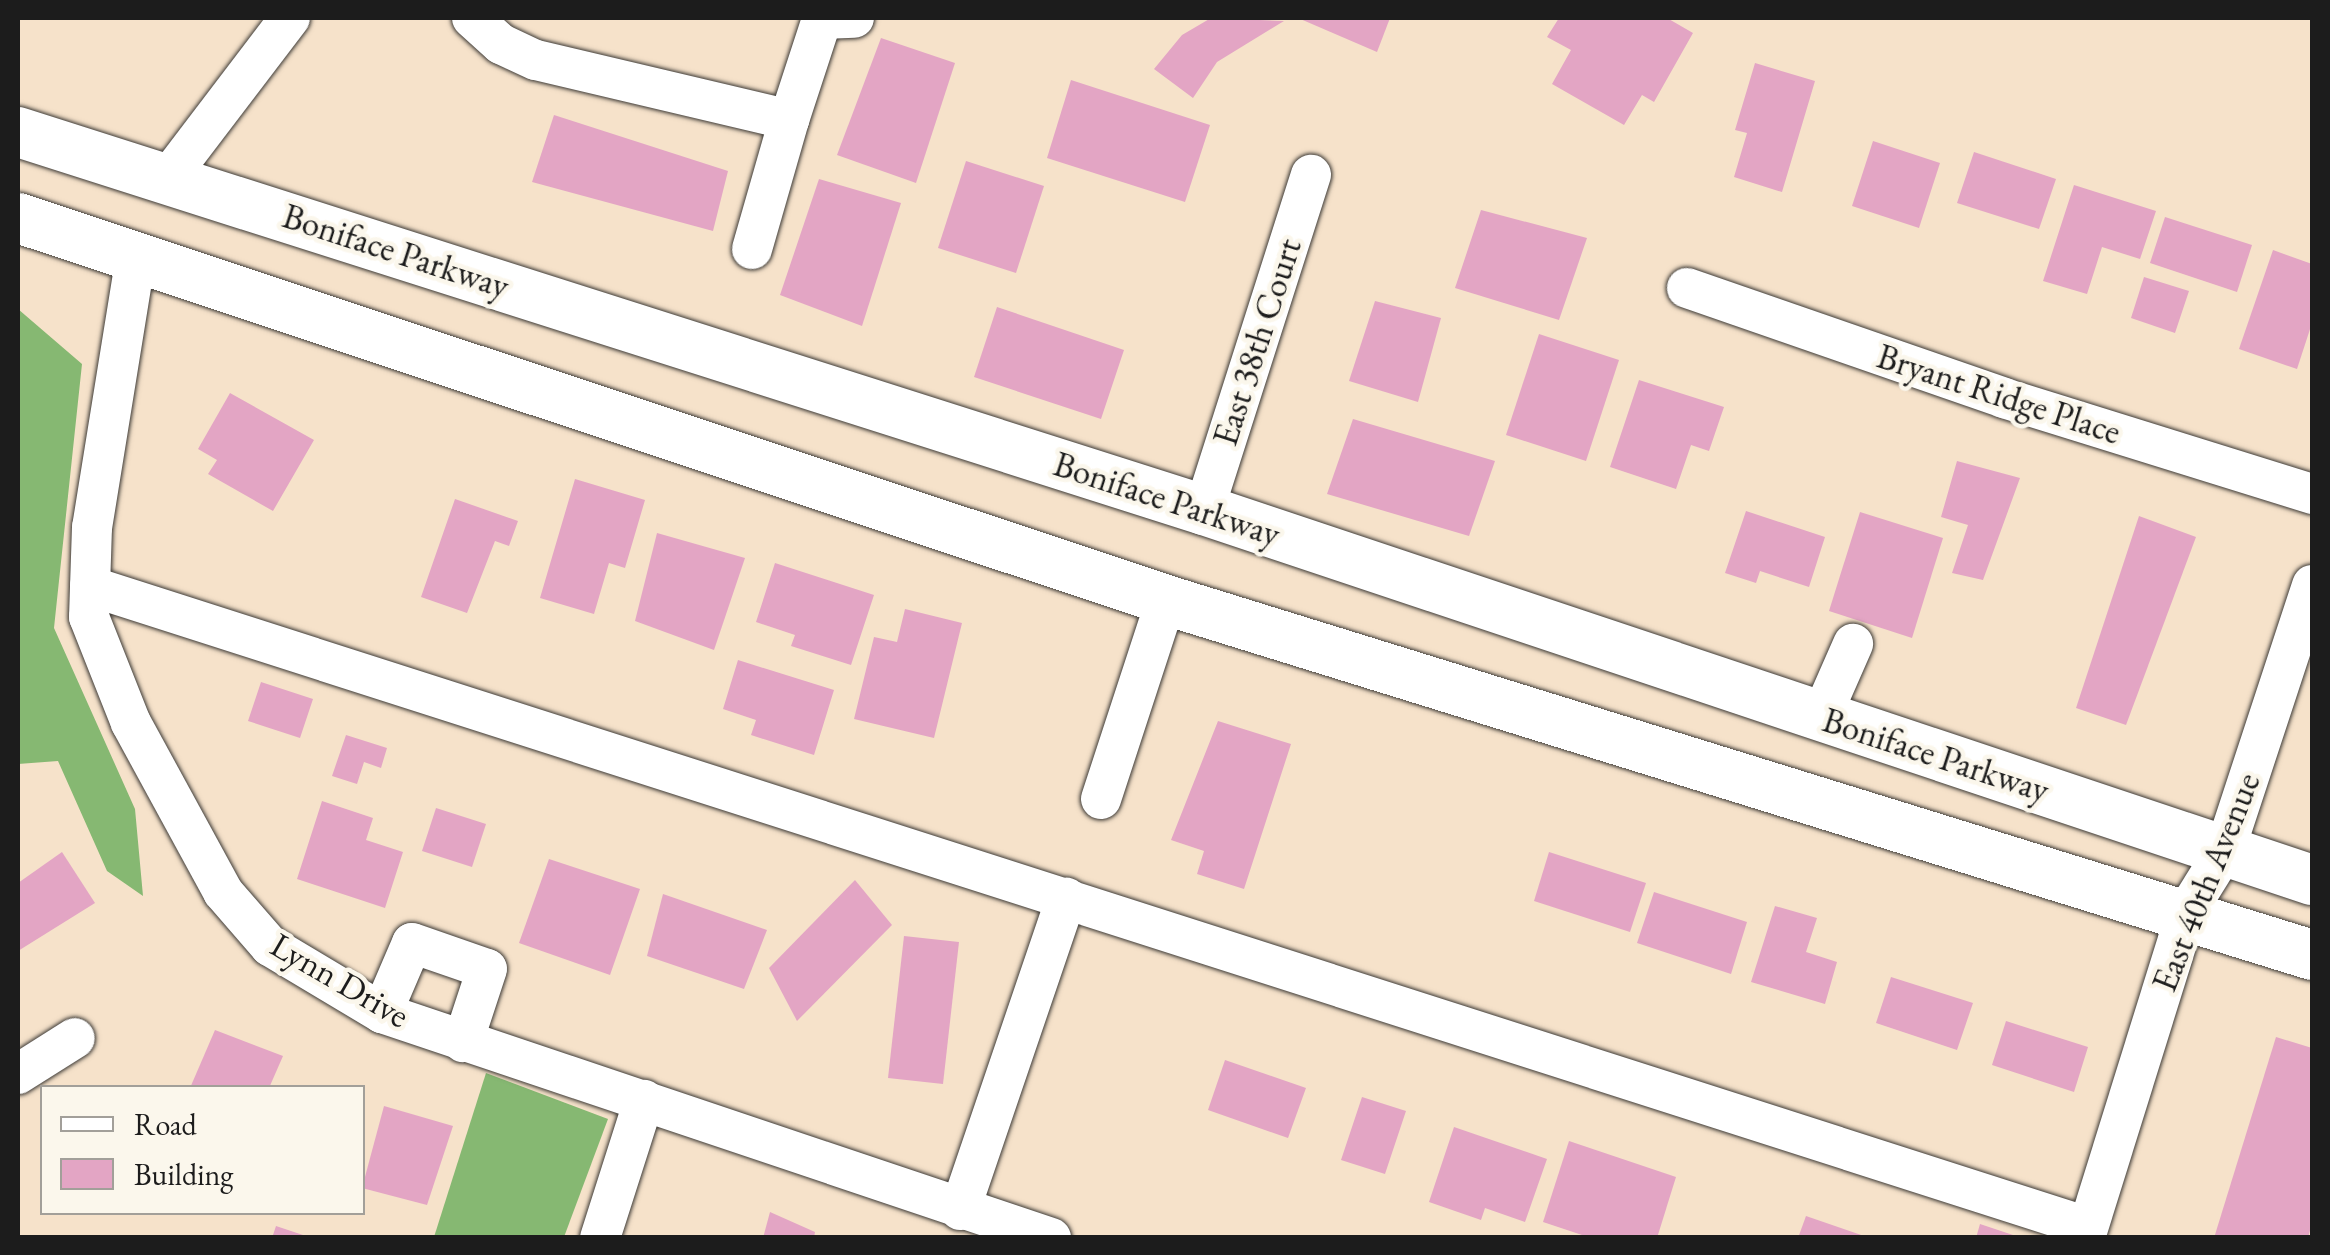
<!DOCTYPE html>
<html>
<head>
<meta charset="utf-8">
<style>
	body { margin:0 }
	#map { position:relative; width:2330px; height:1255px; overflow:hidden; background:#f6e2ca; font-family:"EB Garamond",serif }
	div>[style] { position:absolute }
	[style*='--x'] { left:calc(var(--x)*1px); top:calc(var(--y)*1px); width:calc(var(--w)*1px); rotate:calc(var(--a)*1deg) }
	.forest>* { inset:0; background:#86b872 }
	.building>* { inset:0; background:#e3a5c4 }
	.roads { filter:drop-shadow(0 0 2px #3d3a36) drop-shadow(0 0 2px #3d3a36) }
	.minor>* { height:40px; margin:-20px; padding:0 20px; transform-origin:20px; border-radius:20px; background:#fff }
	.major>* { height:50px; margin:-25px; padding:0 25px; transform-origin:25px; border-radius:25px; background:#fff }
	span { translate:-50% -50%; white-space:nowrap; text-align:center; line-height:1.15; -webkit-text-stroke:9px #fbf7ec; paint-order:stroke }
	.street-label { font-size:35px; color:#1c1c1c }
	.frame { position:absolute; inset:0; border:20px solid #1c1c1c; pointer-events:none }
	.legend { position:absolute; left:40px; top:1085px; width:325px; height:130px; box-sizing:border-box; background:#fbf7ec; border:2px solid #a29f99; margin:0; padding:12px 18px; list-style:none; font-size:30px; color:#1c1c1c }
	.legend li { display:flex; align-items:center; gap:20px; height:50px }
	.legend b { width:50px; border:2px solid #a29f99 }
</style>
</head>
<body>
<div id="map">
	<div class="forest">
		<div style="clip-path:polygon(18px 309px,82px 364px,54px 628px,135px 809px,143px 896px,107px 871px,58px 761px,18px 764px)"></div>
		<div style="clip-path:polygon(486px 1073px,608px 1119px,564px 1237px,434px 1237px)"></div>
	</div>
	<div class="building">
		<div style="clip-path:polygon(1211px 18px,1284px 21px,1217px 62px,1193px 98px,1154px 69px,1182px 35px)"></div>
		<div style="clip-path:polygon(1298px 18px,1390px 18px,1377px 52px)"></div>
		<div style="clip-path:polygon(1559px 18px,1667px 18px,1693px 33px,1654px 102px,1642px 95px,1624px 125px,1552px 84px,1571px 50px,1547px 37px)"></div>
		<div style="clip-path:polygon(881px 38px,955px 63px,916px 183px,837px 155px)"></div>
		<div style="clip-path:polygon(1755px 63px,1815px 81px,1782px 192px,1734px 177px,1747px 133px,1735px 130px)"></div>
		<div style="clip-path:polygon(1071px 80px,1210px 125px,1185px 202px,1047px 158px)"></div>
		<div style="clip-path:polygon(554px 115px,728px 171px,713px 231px,532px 182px)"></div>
		<div style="clip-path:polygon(1873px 141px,1940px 163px,1919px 228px,1852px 206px)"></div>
		<div style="clip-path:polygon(1974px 152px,2056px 179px,2039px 229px,1957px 203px)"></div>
		<div style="clip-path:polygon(966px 161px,1044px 186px,1016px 273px,938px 248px)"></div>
		<div style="clip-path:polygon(819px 179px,901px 203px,862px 326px,780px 295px)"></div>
		<div style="clip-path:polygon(2074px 185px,2156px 211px,2140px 259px,2102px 247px,2087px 294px,2043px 281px)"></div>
		<div style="clip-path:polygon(1481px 210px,1587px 238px,1559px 320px,1455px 288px)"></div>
		<div style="clip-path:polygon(2165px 217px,2252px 245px,2237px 292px,2150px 263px)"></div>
		<div style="clip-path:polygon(2273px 250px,2312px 264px,2312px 323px,2297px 369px,2239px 349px)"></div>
		<div style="clip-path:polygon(2144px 277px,2189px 291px,2175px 333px,2131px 318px)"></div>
		<div style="clip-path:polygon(1375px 301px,1441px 318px,1418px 402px,1349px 381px)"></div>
		<div style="clip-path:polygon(997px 307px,1124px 350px,1101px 419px,974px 377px)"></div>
		<div style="clip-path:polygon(1539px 334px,1619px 360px,1586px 461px,1506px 435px)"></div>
		<div style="clip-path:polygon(1639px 380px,1724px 407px,1709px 451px,1691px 445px,1676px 489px,1610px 467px)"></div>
		<div style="clip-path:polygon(230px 393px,314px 440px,273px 511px,208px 474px,217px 460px,198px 449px)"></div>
		<div style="clip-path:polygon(1353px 419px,1495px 461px,1469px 536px,1327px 494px)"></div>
		<div style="clip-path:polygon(1957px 461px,2020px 478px,1983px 580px,1952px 573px,1968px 525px,1941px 517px)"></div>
		<div style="clip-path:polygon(575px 479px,645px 500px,625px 568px,609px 563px,594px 614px,540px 598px)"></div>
		<div style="clip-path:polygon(455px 499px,518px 521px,509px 546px,495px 541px,467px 613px,421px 597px)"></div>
		<div style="clip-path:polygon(1746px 511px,1825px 537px,1809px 587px,1760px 571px,1756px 583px,1725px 573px)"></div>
		<div style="clip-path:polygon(1860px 512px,1943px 538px,1912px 638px,1829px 611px)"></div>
		<div style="clip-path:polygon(2139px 516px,2196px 537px,2126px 725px,2076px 708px)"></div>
		<div style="clip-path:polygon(657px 533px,745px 558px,714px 650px,635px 621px)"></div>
		<div style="clip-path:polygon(775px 563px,874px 595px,851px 665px,791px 646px,795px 635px,756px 622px)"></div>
		<div style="clip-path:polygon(905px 609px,962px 623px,934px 738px,854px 719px,874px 637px,897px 642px)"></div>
		<div style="clip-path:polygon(738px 660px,834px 690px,814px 755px,751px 735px,756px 720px,723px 709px)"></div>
		<div style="clip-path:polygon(261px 682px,313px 699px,300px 738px,248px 721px)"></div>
		<div style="clip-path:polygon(1218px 721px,1291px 744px,1244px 889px,1197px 874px,1204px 851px,1171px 840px)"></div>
		<div style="clip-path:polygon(346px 735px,387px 748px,381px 768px,364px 762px,357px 784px,332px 776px)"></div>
		<div style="clip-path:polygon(322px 801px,373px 818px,366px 840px,403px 852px,385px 908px,297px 879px)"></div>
		<div style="clip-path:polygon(436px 808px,486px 824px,472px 867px,422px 851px)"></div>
		<div style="clip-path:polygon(62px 852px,95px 903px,18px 951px,18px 883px)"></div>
		<div style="clip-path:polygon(1549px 852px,1646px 883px,1630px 932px,1534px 901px)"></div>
		<div style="clip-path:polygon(549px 859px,640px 889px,610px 975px,519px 943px)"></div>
		<div style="clip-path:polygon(855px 880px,892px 925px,797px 1021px,769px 968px)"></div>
		<div style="clip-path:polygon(1654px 892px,1747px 922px,1731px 974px,1637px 943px)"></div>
		<div style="clip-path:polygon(663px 894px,767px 930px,744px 989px,647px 956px)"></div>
		<div style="clip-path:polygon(1775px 906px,1817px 918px,1806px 952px,1837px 962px,1825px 1004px,1751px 982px)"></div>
		<div style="clip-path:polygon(904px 936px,959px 942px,943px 1084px,888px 1078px)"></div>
		<div style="clip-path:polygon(1891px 977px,1973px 1003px,1957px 1050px,1876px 1023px)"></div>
		<div style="clip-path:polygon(2006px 1021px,2088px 1047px,2074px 1092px,1992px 1065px)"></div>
		<div style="clip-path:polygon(215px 1030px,283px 1056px,269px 1088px,190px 1088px)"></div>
		<div style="clip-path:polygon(2276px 1037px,2312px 1048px,2312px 1223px,2308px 1238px,2214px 1238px)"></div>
		<div style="clip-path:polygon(1225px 1060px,1306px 1088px,1288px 1138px,1208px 1110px)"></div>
		<div style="clip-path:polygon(1362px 1097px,1406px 1111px,1385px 1174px,1341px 1160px)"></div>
		<div style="clip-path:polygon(384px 1106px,453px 1126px,427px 1205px,362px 1188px)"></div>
		<div style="clip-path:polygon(1454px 1127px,1547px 1159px,1525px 1222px,1485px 1208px,1481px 1220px,1429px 1202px)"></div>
		<div style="clip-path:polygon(1569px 1141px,1676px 1177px,1657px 1238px,1591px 1238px,1543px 1222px)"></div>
		<div style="clip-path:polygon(770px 1212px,815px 1232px,814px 1238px,763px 1238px)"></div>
		<div style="clip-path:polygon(1806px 1216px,1867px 1237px,1867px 1238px,1798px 1238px)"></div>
		<div style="clip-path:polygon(1980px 1224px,2019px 1237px,2019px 1238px,1976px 1238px)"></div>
		<div style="clip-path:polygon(276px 1226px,309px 1237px,309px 1238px,272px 1238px)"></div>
	</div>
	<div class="roads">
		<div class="minor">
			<div style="--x:472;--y:18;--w:39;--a:42"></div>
			<div style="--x:501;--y:44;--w:38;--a:25"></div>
			<div style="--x:536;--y:60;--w:260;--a:13.3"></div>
			<div style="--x:789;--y:120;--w:106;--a:-71.9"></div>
			<div style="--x:822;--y:19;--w:32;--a:-2"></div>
			<div style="--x:168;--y:178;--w:201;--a:-52.7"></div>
			<div style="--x:752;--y:249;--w:134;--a:-74"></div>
			<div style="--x:136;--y:256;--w:275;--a:99.2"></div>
			<div style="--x:92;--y:527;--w:90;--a:91.9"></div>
			<div style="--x:89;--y:617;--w:114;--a:68.4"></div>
			<div style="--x:131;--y:723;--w:192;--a:61.4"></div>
			<div style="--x:223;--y:892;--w:72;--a:49"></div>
			<div style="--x:270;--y:946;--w:131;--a:30.9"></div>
			<div style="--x:382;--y:1013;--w:706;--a:18.59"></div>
			<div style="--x:1687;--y:288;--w:336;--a:19.1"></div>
			<div style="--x:2004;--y:398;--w:323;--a:17.3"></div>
			<div style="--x:1204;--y:510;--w:352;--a:-72.3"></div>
			<div style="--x:90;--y:586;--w:2098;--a:17.79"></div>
			<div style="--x:1821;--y:717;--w:80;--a:-66.3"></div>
			<div style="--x:1101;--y:799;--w:209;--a:-71.9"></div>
			<div style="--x:382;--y:1013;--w:76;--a:-66.8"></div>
			<div style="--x:412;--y:943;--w:79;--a:19.1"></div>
			<div style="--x:487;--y:969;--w:77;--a:108.2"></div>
			<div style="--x:18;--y:1074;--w:67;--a:-32.3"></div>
			<div style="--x:960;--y:1210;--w:330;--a:-71.2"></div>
			<div style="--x:600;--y:1238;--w:145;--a:-72.3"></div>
			<div style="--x:2085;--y:1238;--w:340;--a:-72.7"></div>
			<div style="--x:2186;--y:913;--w:74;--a:-58.2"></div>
			<div style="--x:2225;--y:850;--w:279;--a:-71.8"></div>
		</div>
		<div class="major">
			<div style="--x:18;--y:132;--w:1245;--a:17.68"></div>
			<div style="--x:1204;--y:510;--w:1168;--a:18.47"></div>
			<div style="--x:18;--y:218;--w:1210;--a:18.4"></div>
			<div style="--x:1166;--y:600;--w:1200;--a:17.21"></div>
		</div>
	</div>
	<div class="street-label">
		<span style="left:396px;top:251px;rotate:18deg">Boniface Parkway</span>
		<span style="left:1257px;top:342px;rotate:-72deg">East 38th Court</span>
		<span style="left:1999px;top:394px;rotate:18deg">Bryant Ridge Place</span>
		<span style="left:1167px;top:499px;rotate:18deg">Boniface Parkway</span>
		<span style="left:1936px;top:755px;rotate:18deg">Boniface Parkway</span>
		<span style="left:2206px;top:882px;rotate:-68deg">East 40th Avenue</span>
		<span style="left:340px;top:980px;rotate:30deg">Lynn Drive</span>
	</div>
	<div class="frame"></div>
	<ul class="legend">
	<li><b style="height:12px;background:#fff"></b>Road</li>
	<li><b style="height:28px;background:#e3a5c4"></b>Building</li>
	</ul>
</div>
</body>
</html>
